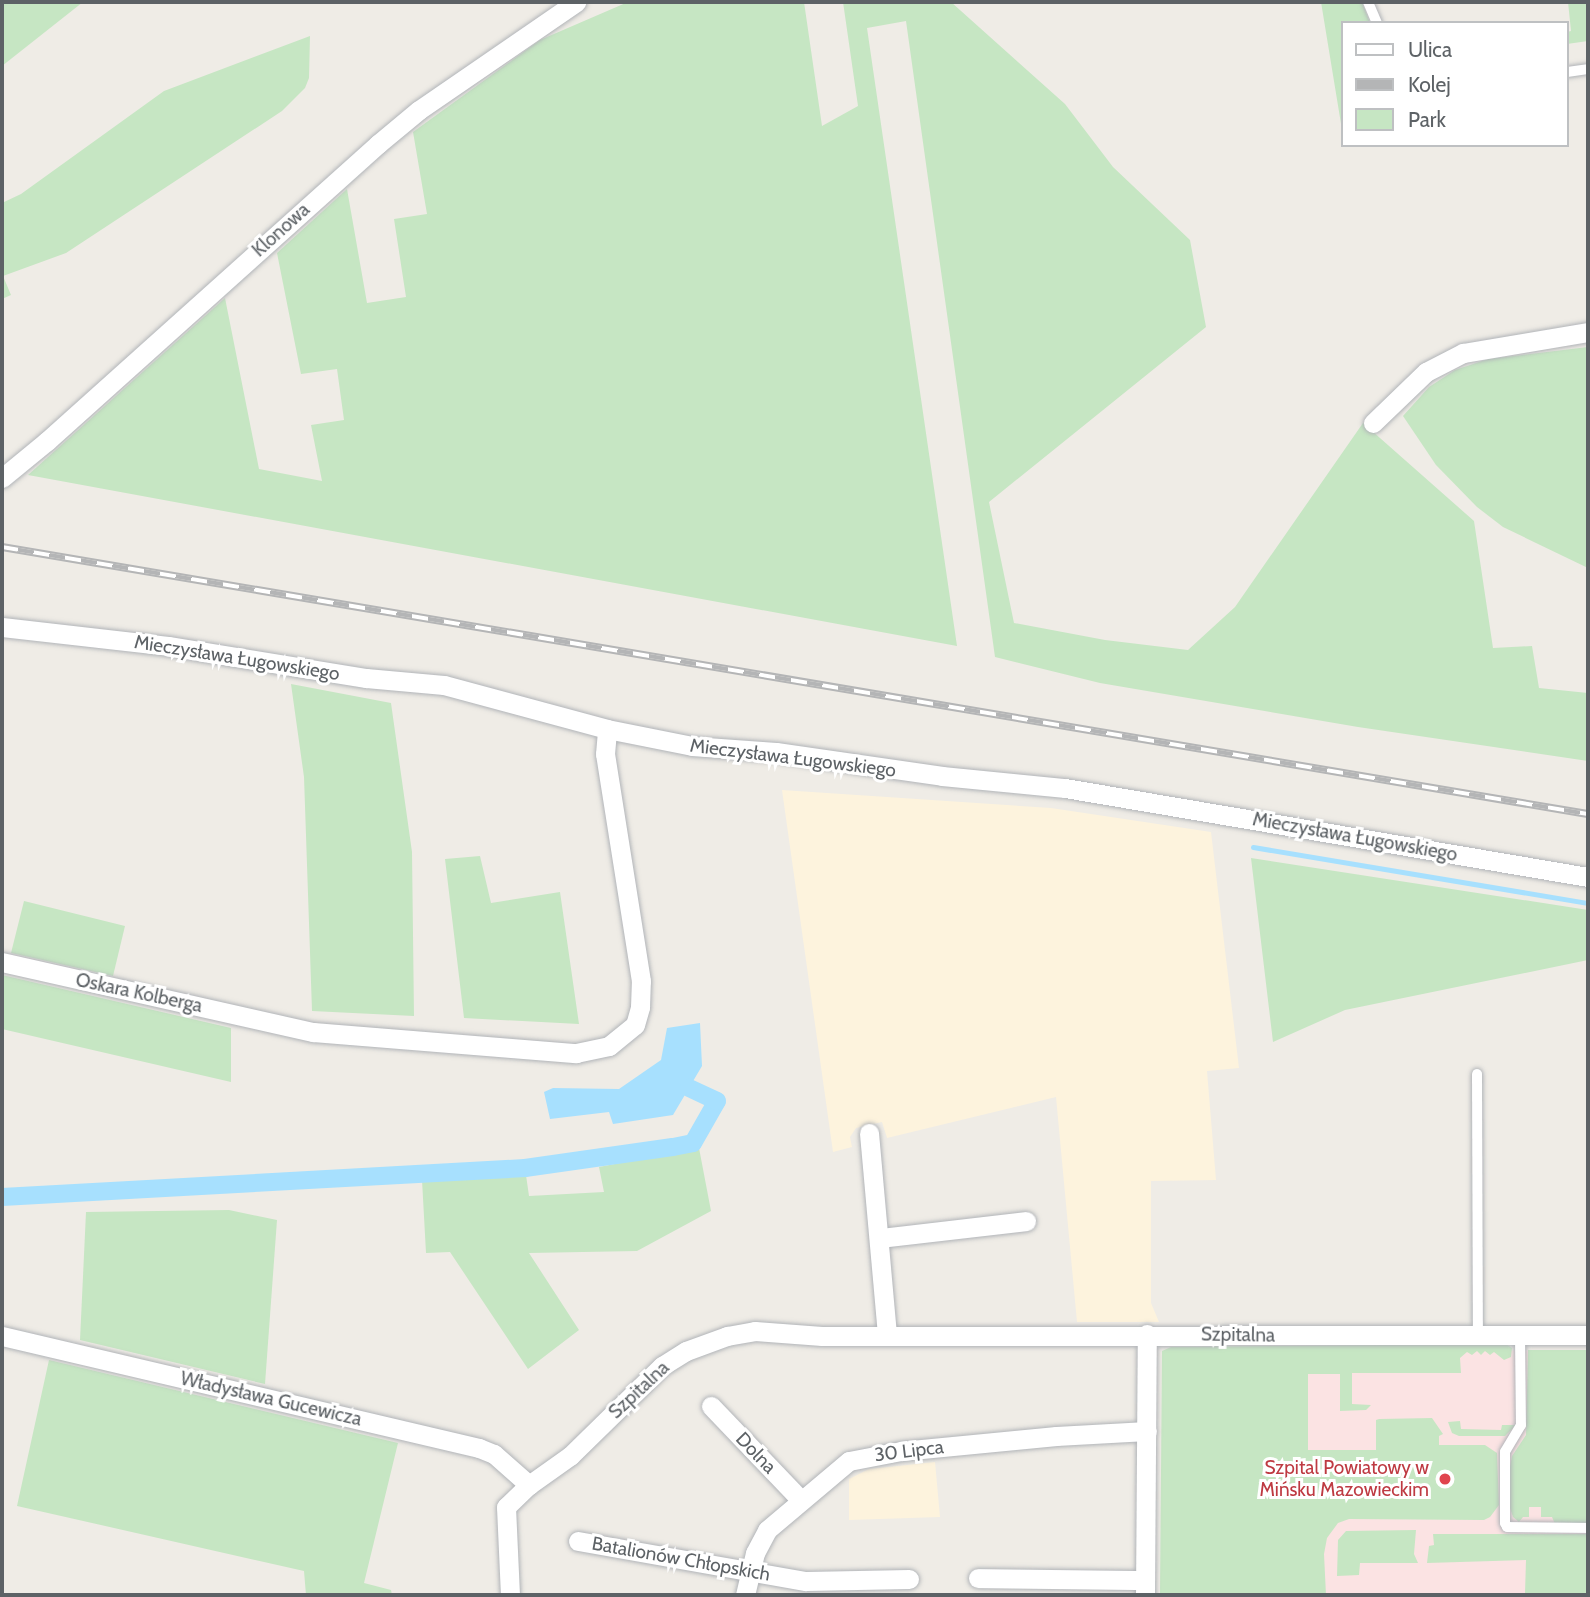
<!DOCTYPE html>
<html>
<head>
<meta charset="utf-8">
<style>
	body { margin:0 }
	#map { position:relative; width:1590px; height:1597px; overflow:hidden; background:#efece6; font-family:Cabin,sans-serif }
	div>[style] { position:absolute }
	[style*='--x'] { left:calc(var(--x)*1px); top:calc(var(--y)*1px); width:calc(var(--w)*1px); rotate:calc(var(--a)*1deg) }
	.commercial>* { inset:0; background:#fdf3dd }
	.medical>* { inset:0; background:#fbe3e3 }
	.green>* { inset:0; background:#c6e6c3 }
	.water>* { inset:0; background:#a7e0fe }
	.stream>* { height:5px; margin:-2.5px; padding:0 2.5px; transform-origin:2.5px; border-radius:2.5px; background:#a7e0fe }
	.canal>* { height:18px; margin:-9px; padding:0 9px; transform-origin:9px; border-radius:9px; background:#a7e0fe }
	.roads { filter:drop-shadow(0 0 2px #b1b4b8) drop-shadow(0 0 2px #b1b4b8) }
	.lane>* { height:10px; margin:-5px; padding:0 5px; transform-origin:5px; border-radius:5px; background:#fff }
	.street>* { height:19px; margin:-9.5px; padding:0 9.5px; transform-origin:9.5px; border-radius:9.5px; background:#fff }
	.rail>* { height:8px; margin-top:-4px; transform-origin:0; background:repeating-linear-gradient(90deg,#fff 0 16px,#b4b5b6 0 32px); box-sizing:border-box; border-block:2px solid #b4b5b6 }
	.dots>* { width:19px; height:19px; translate:-50% -50%; box-sizing:border-box; border:4px solid #fff; border-radius:50% }
	span { translate:-50% -50%; white-space:nowrap; text-align:center; line-height:1.15; -webkit-text-stroke:6px #fff; paint-order:stroke }
	.street-label { font-size:19px; color:#5d6266 }
	.health-label { font-size:19px; color:#be3a42 }
	.right { translate:-100% -50%; text-align:right }
	.frame { position:absolute; inset:0; border:4px solid #5d6266; pointer-events:none }
	.legend { position:absolute; left:1341px; top:21px; width:228px; height:126px; box-sizing:border-box; background:#fff; border:2px solid #bec0c2; margin:0; padding:9px 12px; list-style:none; font-size:21px; color:#5d6266 }
	.legend li { display:flex; align-items:center; gap:14px; height:35px }
	.legend b { width:35px; border:2px solid #bec0c2 }
</style>
</head>
<body>
<div id="map">
	<div class="commercial">
		<div style="clip-path:polygon(782px 790px,1051px 808px,1211px 832px,1239px 1068px,1207px 1071px,1216px 1180px,1151px 1181px,1151px 1303px,1159px 1322px,1077px 1322px,1056px 1097px,887px 1138px,882px 1122px,856px 1128px,850px 1137px,852px 1147px,833px 1152px)"></div>
		<div style="clip-path:polygon(935px 1462px,940px 1517px,849px 1520px,849px 1479px,869px 1469px)"></div>
	</div>
	<div class="medical">
		<div style="clip-path:polygon(1588px 1350px,1588px 1595px,1303px 1595px,1299px 1363px,1321px 1352px)"></div>
	</div>
	<div class="green">
		<div style="clip-path:polygon(2px 2px,83px 2px,2px 66px)"></div>
		<div style="clip-path:polygon(628px 2px,804px 2px,822px 126px,858px 106px,843px 2px,951px 2px,1065px 104px,1113px 167px,1190px 240px,1206px 327px,989px 502px,1014px 623px,1105px 640px,1188px 650px,1235px 607px,1363px 423px,1474px 521px,1493px 648px,1532px 646px,1539px 688px,1588px 693px,1588px 761px,1358px 727px,1100px 683px,995px 657px,906px 21px,867px 28px,957px 646px,28px 475px,225px 298px,259px 469px,322px 481px,311px 425px,344px 420px,337px 369px,301px 374px,277px 253px,347px 189px,367px 303px,406px 297px,394px 219px,427px 214px,413px 132px,540px 40px)"></div>
		<div style="clip-path:polygon(1321px 2px,1362px 2px,1370px 23px,1343px 23px,1343px 136px)"></div>
		<div style="clip-path:polygon(1568px 2px,1588px 2px,1588px 41px,1567px 44px,1567px 32px,1571px 31px)"></div>
		<div style="clip-path:polygon(310px 36px,309px 78px,305px 88px,282px 111px,66px 253px,3px 276px,11px 295px,2px 299px,2px 203px,21px 194px,164px 91px)"></div>
		<div style="clip-path:polygon(1588px 347px,1588px 568px,1503px 527px,1477px 507px,1436px 465px,1403px 416px,1429px 387px,1455px 370px,1488px 359px)"></div>
		<div style="clip-path:polygon(291px 684px,391px 703px,412px 852px,414px 1016px,312px 1011px,304px 777px)"></div>
		<div style="clip-path:polygon(480px 856px,491px 903px,560px 892px,579px 1024px,464px 1018px,445px 859px)"></div>
		<div style="clip-path:polygon(1251px 858px,1588px 910px,1588px 960px,1345px 1010px,1273px 1042px)"></div>
		<div style="clip-path:polygon(24px 901px,125px 926px,113px 976px,11px 953px)"></div>
		<div style="clip-path:polygon(2px 975px,231px 1028px,231px 1082px,2px 1029px)"></div>
		<div style="clip-path:polygon(699px 1148px,711px 1211px,637px 1251px,529px 1253px,579px 1330px,528px 1369px,450px 1252px,426px 1253px,422px 1180px,526px 1175px,529px 1196px,604px 1192px,599px 1167px)"></div>
		<div style="clip-path:polygon(229px 1210px,277px 1220px,265px 1384px,80px 1340px,86px 1212px)"></div>
		<div style="clip-path:polygon(1506px 1344px,1512px 1348px,1511px 1357px,1504px 1360px,1494px 1352px,1490px 1355px,1485px 1351px,1481px 1355px,1477px 1351px,1472px 1355px,1467px 1352px,1460px 1358px,1461px 1373px,1352px 1373px,1352px 1404px,1371px 1405px,1366px 1410px,1340px 1411px,1340px 1374px,1308px 1374px,1308px 1450px,1376px 1450px,1376px 1420px,1379px 1419px,1432px 1418px,1443px 1434px,1439px 1436px,1439px 1445px,1485px 1445px,1497px 1453px,1499px 1505px,1490px 1517px,1484px 1520px,1349px 1519px,1338px 1523px,1327px 1538px,1324px 1554px,1326px 1595px,1160px 1595px,1162px 1351px,1171px 1347px)"></div>
		<div style="clip-path:polygon(1528px 1350px,1588px 1350px,1588px 1525px,1555px 1524px,1552px 1517px,1541px 1517px,1541px 1507px,1529px 1507px,1529px 1517px,1523px 1517px,1519px 1522px,1513px 1517px,1509px 1505px,1510px 1467px,1512px 1456px,1526px 1435px)"></div>
		<div style="clip-path:polygon(49px 1360px,398px 1443px,364px 1583px,391px 1590px,392px 1595px,306px 1595px,304px 1571px,17px 1506px)"></div>
		<div style="clip-path:polygon(1460px 1421px,1461px 1429px,1501px 1430px,1502px 1425px,1516px 1425px,1505px 1436px,1459px 1436px,1452px 1433px,1448px 1422px)"></div>
		<div style="clip-path:polygon(1416px 1530px,1414px 1554px,1418px 1563px,1360px 1563px,1359px 1575px,1337px 1576px,1338px 1540px,1346px 1531px)"></div>
		<div style="clip-path:polygon(1433px 1534px,1588px 1534px,1588px 1595px,1525px 1593px,1526px 1560px,1427px 1563px,1429px 1546px,1434px 1545px)"></div>
	</div>
	<div class="water">
		<div style="clip-path:polygon(700px 1023px,702px 1066px,673px 1115px,613px 1124px,609px 1112px,550px 1119px,544px 1092px,553px 1088px,619px 1089px,661px 1060px,667px 1028px)"></div>
	</div>
	<div class="stream">
		<div style="--x:1253;--y:847;--w:340;--a:9.5"></div>
	</div>
	<div class="canal">
		<div style="--x:2;--y:1197;--w:524;--a:-3.17"></div>
		<div style="--x:525;--y:1168;--w:149;--a:-8.1"></div>
		<div style="--x:673;--y:1147;--w:20;--a:-11"></div>
		<div style="--x:693;--y:1143;--w:48;--a:-60.3"></div>
		<div style="--x:717;--y:1101;--w:31;--a:-155"></div>
	</div>
	<div class="roads">
		<div class="lane">
			<div style="--x:1368;--y:2;--w:23;--a:67"></div>
			<div style="--x:1567;--y:72;--w:21;--a:-8"></div>
			<div style="--x:1477;--y:1074;--w:262;--a:89.8"></div>
			<div style="--x:1520;--y:1335;--w:90;--a:89.4"></div>
			<div style="--x:1521;--y:1425;--w:31;--a:121"></div>
			<div style="--x:1505;--y:1452;--w:71;--a:90"></div>
			<div style="--x:1505;--y:1523;--w:4;--a:63"></div>
			<div style="--x:1507;--y:1527;--w:81;--a:0.7"></div>
		</div>
		<div class="street">
			<div style="--x:1373;--y:423;--w:74;--a:-43.9"></div>
			<div style="--x:1426;--y:372;--w:42;--a:-27.2"></div>
			<div style="--x:1463;--y:353;--w:127;--a:-9.5"></div>
			<div style="--x:2;--y:478;--w:58;--a:-39.4"></div>
			<div style="--x:47;--y:441;--w:445;--a:-41.9"></div>
			<div style="--x:378;--y:144;--w:53;--a:-39.7"></div>
			<div style="--x:419;--y:110;--w:191;--a:-34.5"></div>
			<div style="--x:2;--y:627;--w:167;--a:6.5"></div>
			<div style="--x:168;--y:646;--w:201;--a:9.2"></div>
			<div style="--x:366;--y:678;--w:78;--a:5.1"></div>
			<div style="--x:444;--y:685;--w:169;--a:15.1"></div>
			<div style="--x:607;--y:729;--w:87;--a:11.3"></div>
			<div style="--x:692;--y:746;--w:84;--a:4.1"></div>
			<div style="--x:776;--y:752;--w:168;--a:8.2"></div>
			<div style="--x:942;--y:776;--w:124;--a:5.6"></div>
			<div style="--x:1065;--y:788;--w:531;--a:9.66"></div>
			<div style="--x:2;--y:962;--w:319;--a:12.7"></div>
			<div style="--x:313;--y:1032;--w:264;--a:4.6"></div>
			<div style="--x:576;--y:1053;--w:34;--a:-12"></div>
			<div style="--x:609;--y:1046;--w:33;--a:-39"></div>
			<div style="--x:635;--y:1025;--w:19;--a:-74"></div>
			<div style="--x:640;--y:1007;--w:26;--a:-88"></div>
			<div style="--x:641;--y:981;--w:230;--a:-99"></div>
			<div style="--x:605;--y:754;--w:25;--a:-85"></div>
			<div style="--x:869;--y:1133;--w:202;--a:84.9"></div>
			<div style="--x:880;--y:1238;--w:147;--a:-6.6"></div>
			<div style="--x:2;--y:1336;--w:490;--a:13.2"></div>
			<div style="--x:479;--y:1448;--w:16;--a:22"></div>
			<div style="--x:494;--y:1454;--w:47;--a:41.5"></div>
			<div style="--x:711;--y:1406;--w:129;--a:46.3"></div>
			<div style="--x:578;--y:1541;--w:231;--a:10"></div>
			<div style="--x:806;--y:1581;--w:103;--a:-1.1"></div>
			<div style="--x:978;--y:1578;--w:167;--a:0.7"></div>
			<div style="--x:510;--y:1595;--w:88;--a:-92.6"></div>
			<div style="--x:506;--y:1507;--w:32;--a:-44"></div>
			<div style="--x:529;--y:1485;--w:50;--a:-35.3"></div>
			<div style="--x:570;--y:1456;--w:129;--a:-44.4"></div>
			<div style="--x:662;--y:1366;--w:28;--a:-32"></div>
			<div style="--x:686;--y:1351;--w:44;--a:-20.1"></div>
			<div style="--x:727;--y:1336;--w:28;--a:-10"></div>
			<div style="--x:755;--y:1331;--w:67;--a:4.3"></div>
			<div style="--x:822;--y:1336;--w:766;--a:-0.07"></div>
			<div style="--x:745;--y:1595;--w:43;--a:-76.6"></div>
			<div style="--x:755;--y:1553;--w:26;--a:-62"></div>
			<div style="--x:767;--y:1530;--w:107;--a:-40.1"></div>
			<div style="--x:849;--y:1461;--w:53;--a:-10.9"></div>
			<div style="--x:901;--y:1451;--w:156;--a:-5.5"></div>
			<div style="--x:1056;--y:1436;--w:91;--a:-3.1"></div>
			<div style="--x:1145;--y:1595;--w:261;--a:-89.6"></div>
		</div>
	</div>
	<div class="rail">
		<div style="--x:2;--y:547;--w:1608;--a:9.56"></div>
	</div>
	<div class="dots">
		<div style="left:1445px;top:1479px;background:#e0444e"></div>
	</div>
	<div class="street-label">
		<span style="left:281px;top:230px;rotate:-42deg">Klonowa</span>
		<span style="left:237px;top:658px;rotate:9deg">Mieczysława Ługowskiego</span>
		<span style="left:793px;top:758px;rotate:7deg">Mieczysława Ługowskiego</span>
		<span style="left:1355px;top:837px;rotate:10deg">Mieczysława Ługowskiego</span>
		<span style="left:139px;top:993px;rotate:12deg">Oskara Kolberga</span>
		<span style="left:1238px;top:1335px;rotate:1deg">Szpitalna</span>
		<span style="left:639px;top:1390px;rotate:-43deg">Szpitalna</span>
		<span style="left:271px;top:1399px;rotate:13deg">Władysława Gucewicza</span>
		<span style="left:909px;top:1451px;rotate:-7deg">30 Lipca</span>
		<span style="left:756px;top:1453px;rotate:46deg">Dolna</span>
		<span style="left:681px;top:1559px;rotate:10deg">Batalionów Chłopskich</span>
	</div>
	<div class="health-label">
		<span class="right" style="left:1429px;top:1479px">Szpital Powiatowy w<br>Mińsku Mazowieckim</span>
	</div>
	<div class="frame"></div>
	<ul class="legend">
	<li><b style="height:9px;background:#fff"></b>Ulica</li>
	<li><b style="height:9px;background:#b4b5b6"></b>Kolej</li>
	<li><b style="height:19px;background:#c6e6c3"></b>Park</li>
	</ul>
</div>
</body>
</html>
